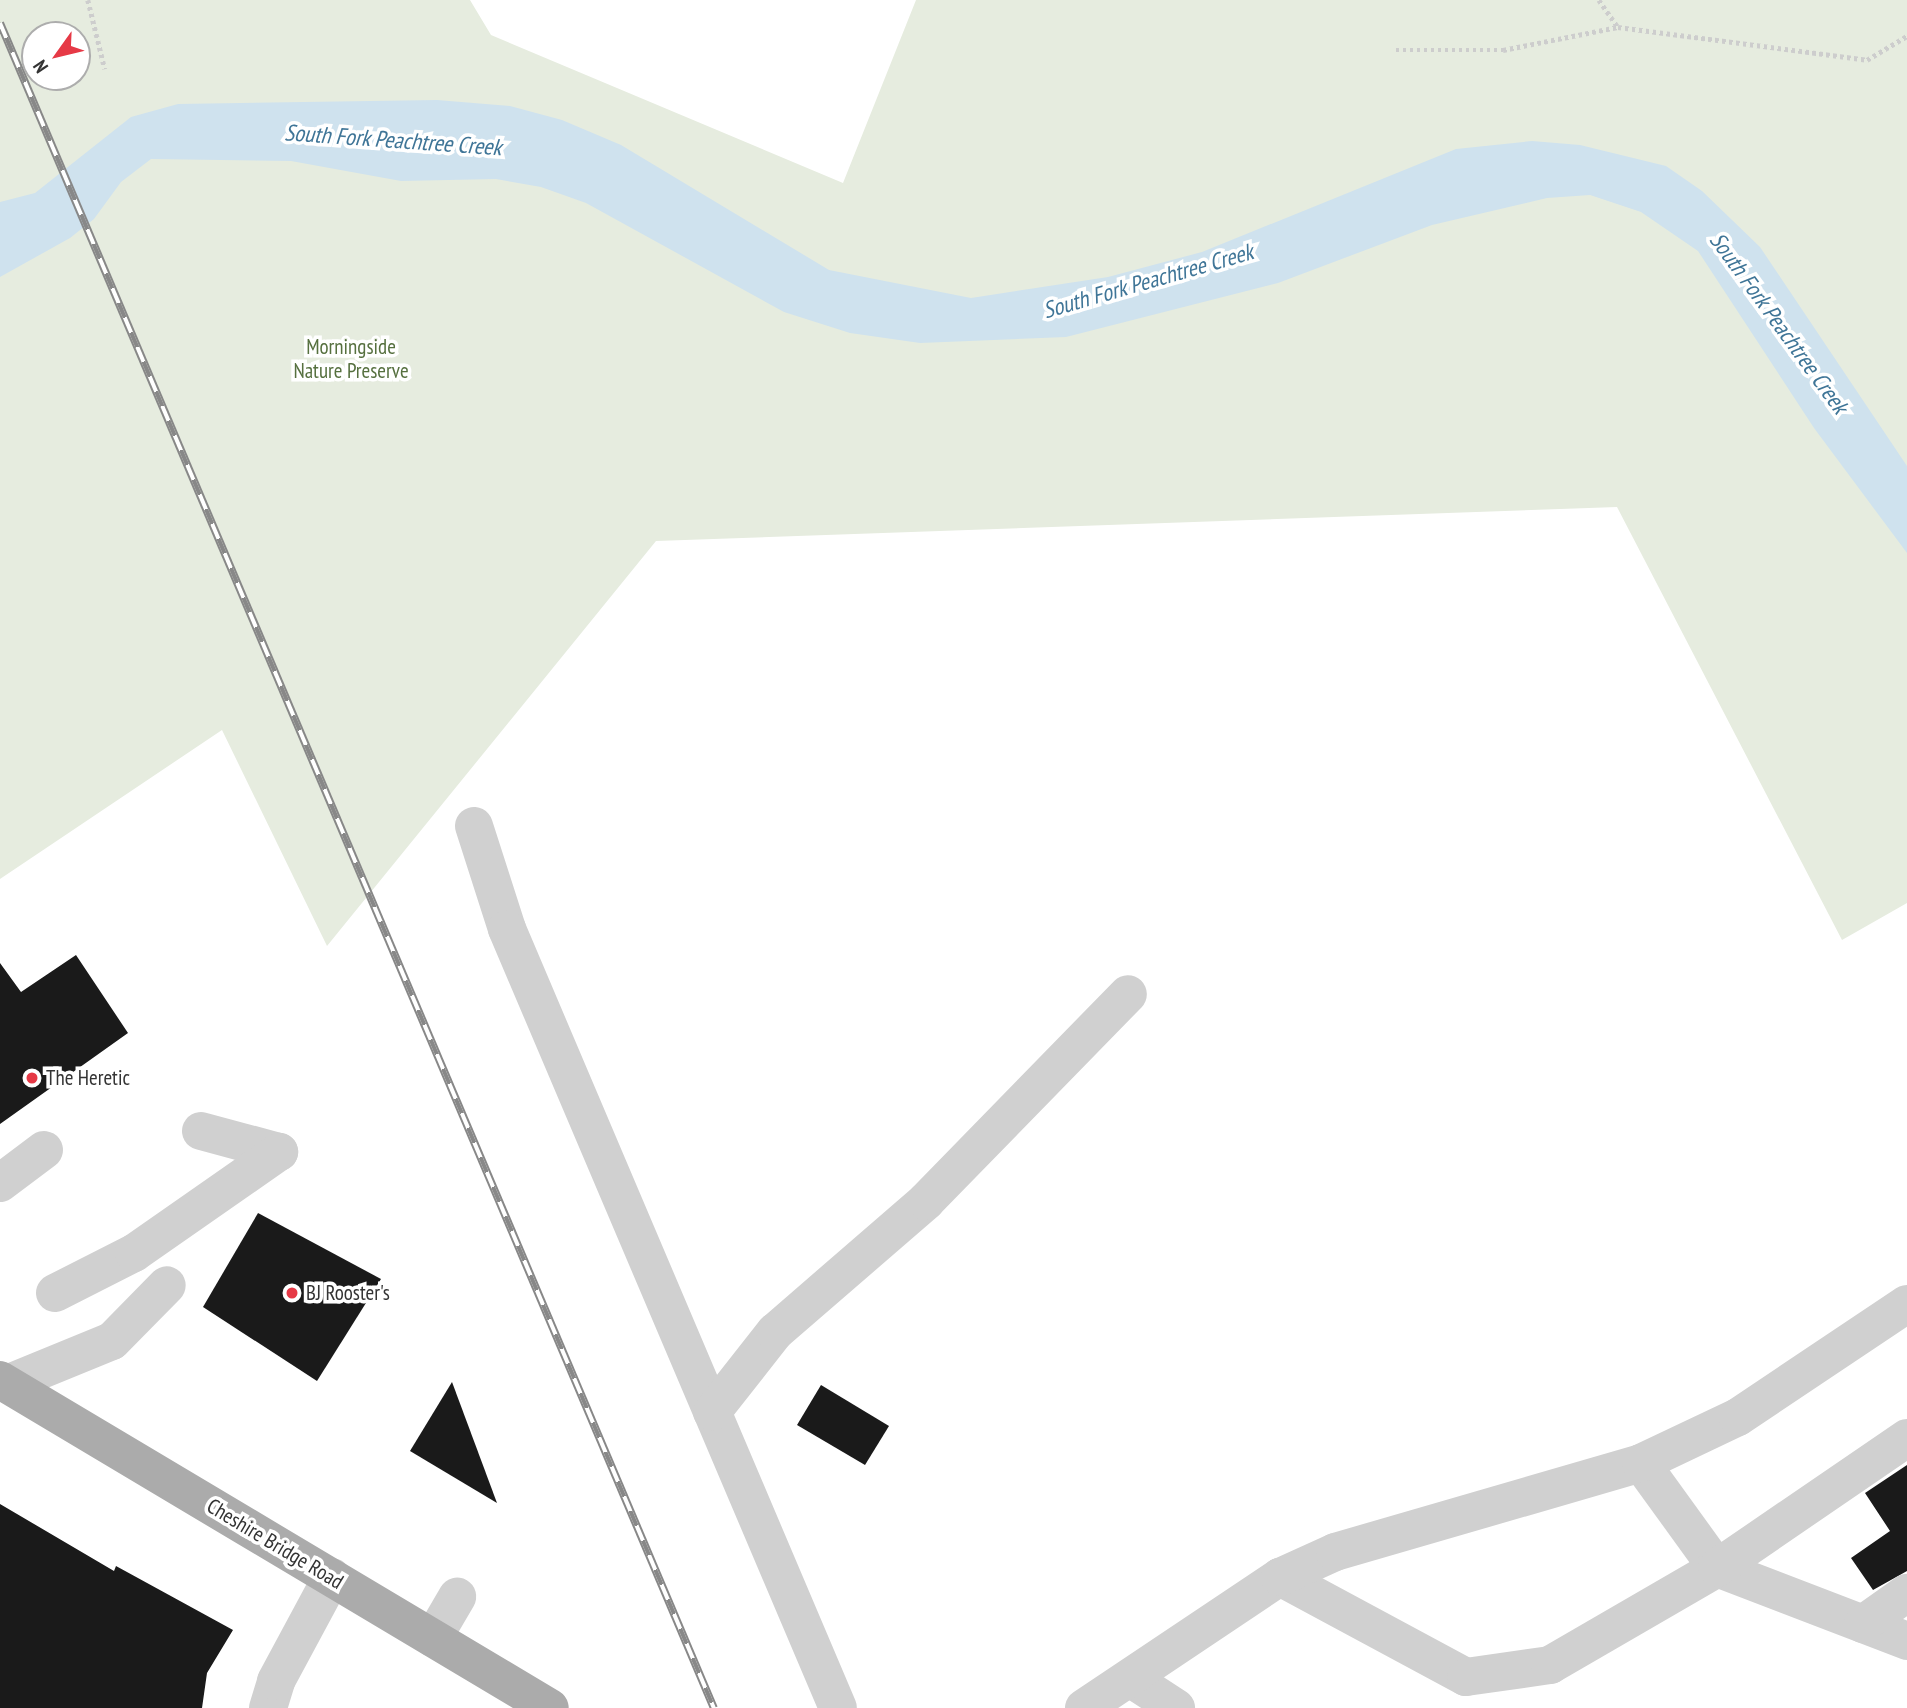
<!DOCTYPE html>
<html>
<head>
<meta charset="utf-8">
<style>
	body { margin:0 }
	#map { position:relative; width:1907px; height:1708px; overflow:hidden; background:#fff; font-family:"PT Sans Narrow",sans-serif }
	div>[style] { position:absolute }
	[style*='--x'] { left:calc(var(--x)*1px); top:calc(var(--y)*1px); width:calc(var(--w)*1px); rotate:calc(var(--a)*1deg) }
	.green>* { inset:0; background:#e6ecdf }
	.water>* { inset:0; background:#cfe2ee }
	.building>* { inset:0; background:#1a1a1a }
	.path>* { height:4.5px; margin-top:-2.25px; transform-origin:0; background:repeating-linear-gradient(90deg,#cdcdcd 0 3.5px,transparent 0 7px) }
	.minor>* { height:38px; margin:-19px; padding:0 19px; transform-origin:19px; border-radius:19px; background:#d0d0d0 }
	.major>* { height:38px; margin:-19px; padding:0 19px; transform-origin:19px; border-radius:19px; background:#ababab }
	.rail>* { height:8px; margin-top:-4px; transform-origin:0; background:repeating-linear-gradient(90deg,#fff 0 16px,#888 0 32px); box-sizing:border-box; border-block:2px solid #888 }
	.dots>* { width:19px; height:19px; translate:-50% -50%; box-sizing:border-box; border:4px solid #fff; border-radius:50% }
	span { translate:-50% -50%; white-space:nowrap; text-align:center; line-height:1.15; -webkit-text-stroke:7px #fff; paint-order:stroke }
	.park-label { font-size:21px; color:#56703f }
	.poi-label { font-size:21px; color:#333 }
	.left { translate:0 -50%; text-align:left }
	.street-label { font-size:21px; color:#333 }
	.water-label { font-size:23px; color:#3f7597; font-style:italic }
	.north { position:absolute; left:21px; top:21px; width:70px; height:70px; box-sizing:border-box; background:#fff; border:2px solid #adadad; border-radius:50%; rotate:236deg; font-size:19px; font-weight:700; line-height:28px; text-align:center; color:#333 }
	.north::after { content:''; display:block; margin:auto; width:24px; height:32px; background:#e63946; clip-path:polygon(50% 0,100% 100%,50% 72%,0 100%) }
</style>
</head>
<body>
<div id="map">
	<div class="green">
		<div style="clip-path:polygon(evenodd,0 0,470px 0,491px 35px,843px 183px,916px 0,1907px 0,1907px 903px,1842px 940px,1617px 507px,656px 541px,327px 946px,222px 730px,0 879px,0 0,35px 35px,77px 35px,77px 77px,35px 77px,35px 35px)"></div>
	</div>
	<div class="water">
		<div style="clip-path:polygon(437px 100px,510px 106px,562px 120px,621px 145px,829px 270px,971px 298px,1108px 277px,1202px 252px,1456px 149px,1532px 141px,1580px 145px,1666px 166px,1702px 191px,1760px 247px,1907px 466px,1907px 553px,1814px 428px,1698px 251px,1641px 212px,1590px 195px,1547px 198px,1432px 225px,1278px 283px,1066px 337px,920px 343px,850px 333px,784px 312px,586px 203px,541px 187px,496px 179px,401px 181px,291px 161px,151px 159px,121px 182px,94px 219px,70px 238px,0 277px,0 202px,35px 193px,131px 117px,178px 104px)"></div>
	</div>
	<div class="building">
		<div style="clip-path:polygon(76px 955px,128px 1033px,0 1124px,0 963px,21px 992px)"></div>
		<div style="clip-path:polygon(258px 1213px,381px 1279px,317px 1381px,203px 1307px)"></div>
		<div style="clip-path:polygon(452px 1382px,497px 1503px,410px 1451px)"></div>
		<div style="clip-path:polygon(821px 1385px,889px 1426px,865px 1465px,797px 1425px)"></div>
		<div style="clip-path:polygon(1907px 1465px,1907px 1571px,1873px 1590px,1851px 1558px,1890px 1531px,1865px 1493px)"></div>
		<div style="clip-path:polygon(0 1504px,114px 1571px,116px 1566px,233px 1630px,207px 1673px,202px 1708px,0 1708px)"></div>
	</div>
	<div class="path">
		<div style="--x:88;--y:0;--w:71;--a:76.2"></div>
		<div style="--x:1599;--y:0;--w:33;--a:55"></div>
		<div style="--x:1396;--y:50;--w:107;--a:0"></div>
		<div style="--x:1503;--y:50;--w:117;--a:-11.3"></div>
		<div style="--x:1618;--y:27;--w:251;--a:7.5"></div>
		<div style="--x:1867;--y:60;--w:47;--a:-31"></div>
	</div>
	<div class="minor">
		<div style="--x:474;--y:826;--w:108;--a:72.2"></div>
		<div style="--x:507;--y:929;--w:846;--a:66.98"></div>
		<div style="--x:201;--y:1131;--w:81;--a:15.1"></div>
		<div style="--x:0;--y:1183;--w:55;--a:-36.9"></div>
		<div style="--x:55;--y:1293;--w:89;--a:-26.9"></div>
		<div style="--x:134;--y:1253;--w:177;--a:-34.9"></div>
		<div style="--x:7;--y:1384;--w:113;--a:-22.3"></div>
		<div style="--x:112;--y:1341;--w:78;--a:-45.5"></div>
		<div style="--x:712;--y:1412;--w:102;--a:-51.8"></div>
		<div style="--x:775;--y:1332;--w:200;--a:-40.9"></div>
		<div style="--x:926;--y:1201;--w:289;--a:-45.7"></div>
		<div style="--x:1641;--y:1463;--w:130;--a:54.1"></div>
		<div style="--x:1717;--y:1568;--w:204;--a:21"></div>
		<div style="--x:1280;--y:1577;--w:211;--a:28.3"></div>
		<div style="--x:1466;--y:1677;--w:85;--a:-8.1"></div>
		<div style="--x:1550;--y:1665;--w:193;--a:-30.1"></div>
		<div style="--x:1717;--y:1568;--w:230;--a:-34.4"></div>
		<div style="--x:1863;--y:1624;--w:54;--a:-35.2"></div>
		<div style="--x:433;--y:1638;--w:48;--a:-59.7"></div>
		<div style="--x:1130;--y:1678;--w:55;--a:33.1"></div>
		<div style="--x:268;--y:1708;--w:28;--a:-73"></div>
		<div style="--x:276;--y:1681;--w:118;--a:-61.7"></div>
		<div style="--x:1084;--y:1708;--w:236;--a:-33.8"></div>
		<div style="--x:1280;--y:1577;--w:60;--a:-24.4"></div>
		<div style="--x:1335;--y:1552;--w:319;--a:-16.2"></div>
		<div style="--x:1641;--y:1463;--w:107;--a:-25.4"></div>
		<div style="--x:1738;--y:1417;--w:203;--a:-33.8"></div>
	</div>
	<div class="major">
		<div style="--x:0;--y:1380;--w:640;--a:30.81"></div>
	</div>
	<div class="rail">
		<div style="--x:0;--y:23;--w:1830;--a:67.04"></div>
	</div>
	<div class="dots">
		<div style="left:32px;top:1078px;background:#e63946"></div>
		<div style="left:292px;top:1293px;background:#e63946"></div>
	</div>
	<div class="park-label">
		<span style="left:351px;top:359px">Morningside<br>Nature Preserve</span>
	</div>
	<div class="poi-label">
		<span class="left" style="left:46px;top:1078px">The Heretic</span>
		<span class="left" style="left:306px;top:1293px">BJ Rooster's</span>
	</div>
	<div class="street-label">
		<span style="left:275px;top:1544px;rotate:31deg">Cheshire Bridge Road</span>
	</div>
	<div class="water-label">
		<span style="left:393px;top:140px;rotate:4deg">South Fork Peachtree Creek</span>
		<span style="left:1148px;top:281px;rotate:-16deg">South Fork Peachtree Creek</span>
		<span style="left:1779px;top:323px;rotate:54deg">South Fork Peachtree Creek</span>
	</div>
	<div class="north">N</div>
</div>
</body>
</html>
